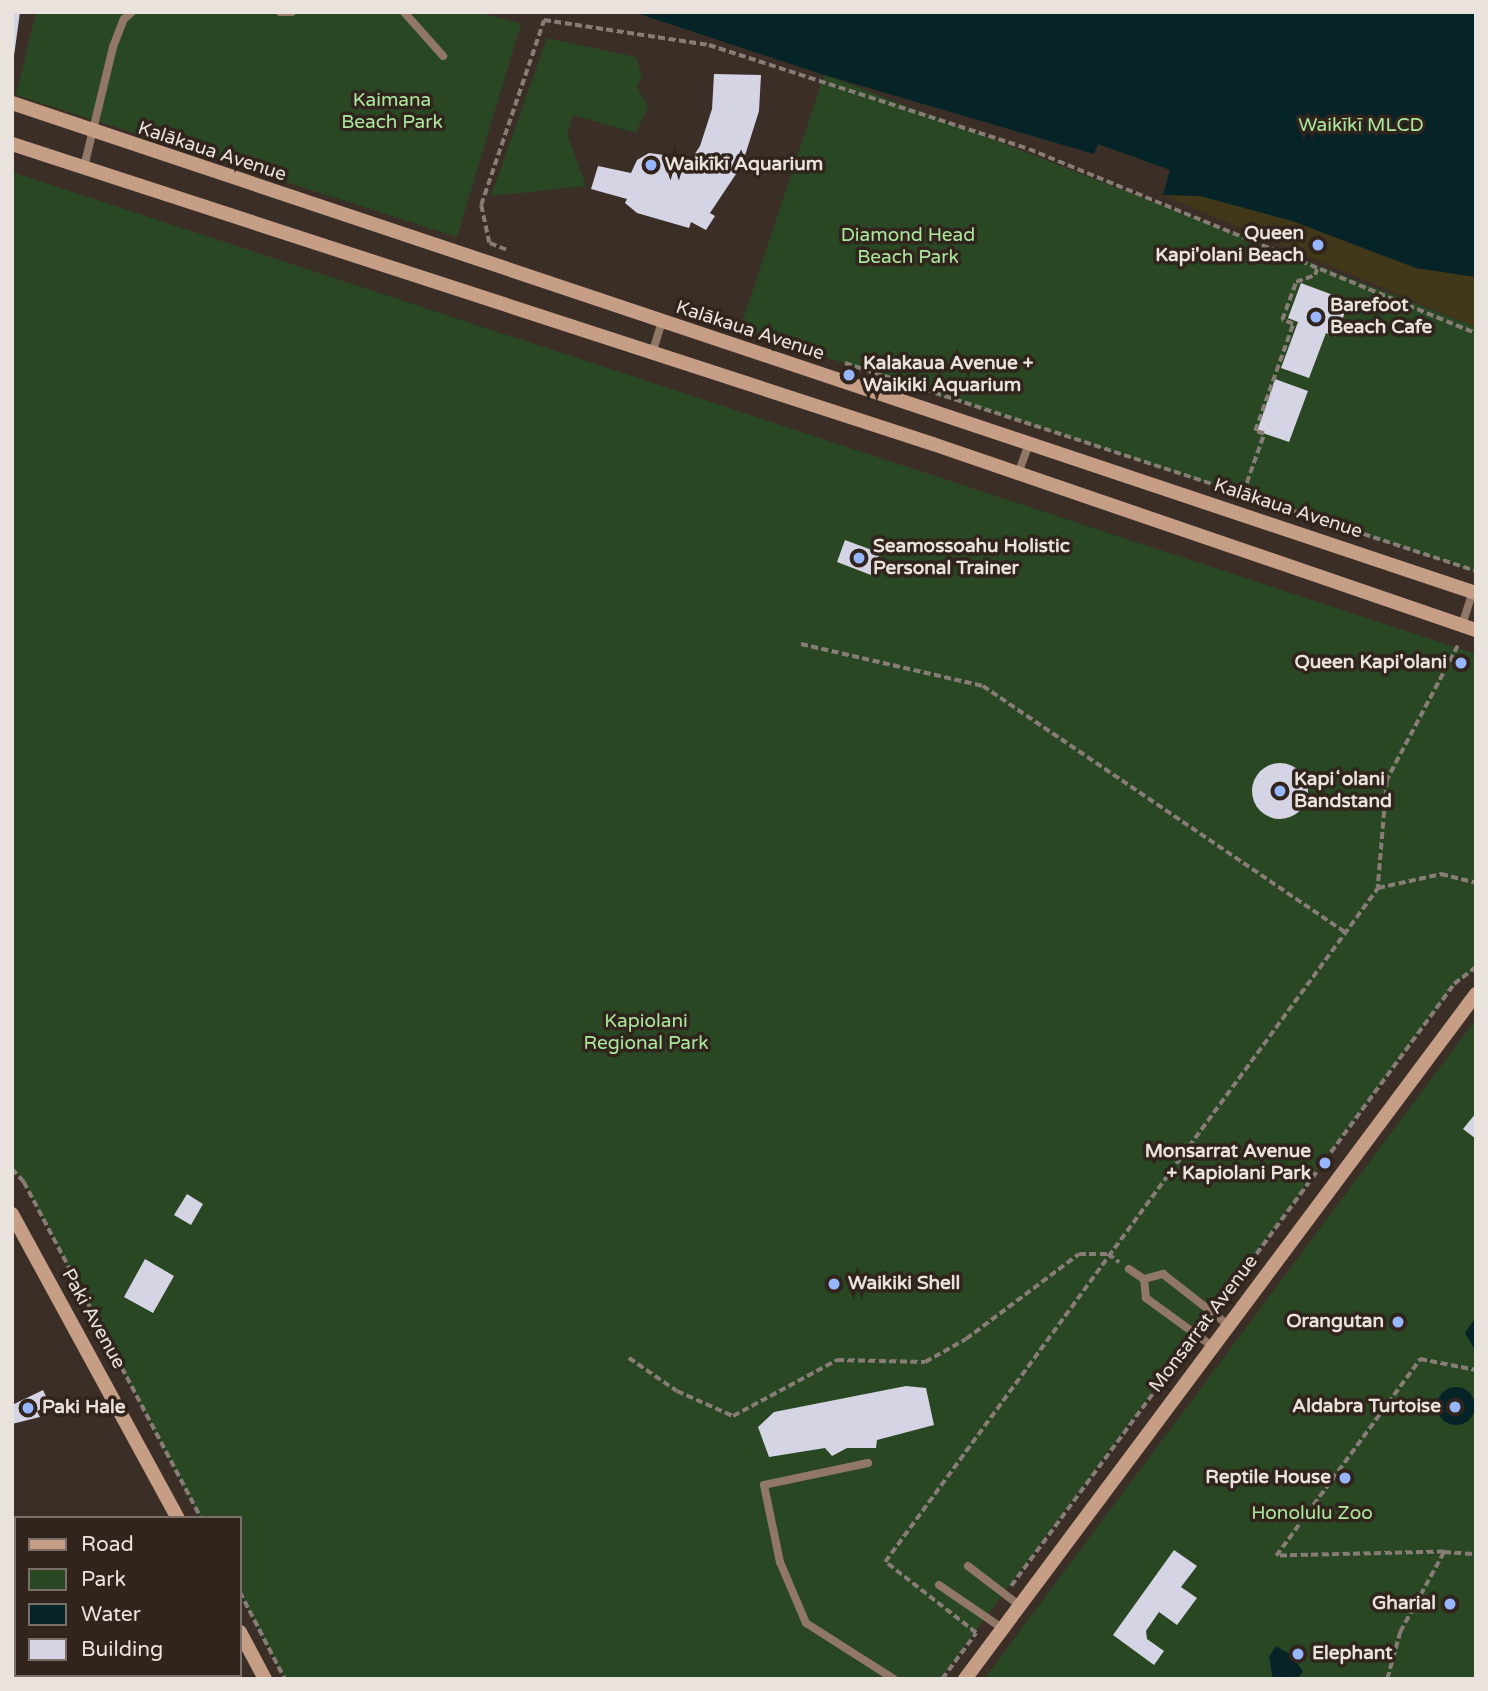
<!DOCTYPE html>
<html>
<head>
<meta charset="utf-8">
<style>
	body { margin:0 }
	#map { position:relative; width:1488px; height:1691px; overflow:hidden; background:#3a2e26; font-family:"Varela Round",sans-serif }
	div>[style] { position:absolute }
	[style*='--x'] { left:calc(var(--x)*1px); top:calc(var(--y)*1px); width:calc(var(--w)*1px); rotate:calc(var(--a)*1deg) }
	.green>* { inset:0; background:#294723 }
	.sand>* { inset:0; background:#403818 }
	.water>* { inset:0; background:#062328 }
	.round { border-radius:50% }
	.building>* { inset:0; background:#d4d4e4 }
	.path>* { height:3.5px; margin-top:-1.75px; transform-origin:0; background:repeating-linear-gradient(90deg,#877d76 0 7px,transparent 0 10.5px) }
	.lane>* { height:8px; margin:-4px; padding:0 4px; transform-origin:4px; border-radius:4px; background:#907767 }
	.street>* { height:14px; margin:-7px; padding:0 7px; transform-origin:7px; border-radius:7px; background:#907767 }
	.secondary>* { height:14px; margin:-7px; padding:0 7px; transform-origin:7px; border-radius:7px; background:#c69e85 }
	.dots>* { width:19px; height:19px; translate:-50% -50%; box-sizing:border-box; border:4px solid #30241c; border-radius:50% }
	span { translate:-50% -50%; white-space:nowrap; text-align:center; line-height:1.15; -webkit-text-stroke:7px #30241c; paint-order:stroke }
	.park-label { font-size:19px; color:#abe89e }
	.street-label { font-size:19px; color:#eae2dd }
	.poi-label { font-size:19px; color:#eae2dd; font-weight:700 }
	.left { translate:0 -50%; text-align:left }
	.right { translate:-100% -50%; text-align:right }
	.frame { position:absolute; inset:0; border:14px solid #eae2dd; pointer-events:none }
	.legend { position:absolute; left:14px; top:1516px; width:228px; height:161px; box-sizing:border-box; background:#30241c; border:2px solid #7a7069; margin:0; padding:9px 12px; list-style:none; font-size:21px; color:#eae2dd }
	.legend li { display:flex; align-items:center; gap:14px; height:35px }
	.legend b { width:35px; border:2px solid #7a7069 }
</style>
</head>
<body>
<div id="map">
	<div class="green">
		<div style="clip-path:polygon(36px 12px,479px 12px,521px 24px,457px 237px,16px 95px)"></div>
		<div style="clip-path:polygon(633px 12px,1476px 12px,1476px 277px,1200px 196px,1163px 195px,1170px 170px,1098px 144px,1094px 154px,834px 78px,1476px 327px,1476px 572px,740px 329px,824px 75px)"></div>
		<div style="clip-path:polygon(547px 38px,636px 57px,642px 76px,637px 87px,648px 106px,636px 133px,573px 115px,567px 134px,586px 186px,491px 196px)"></div>
		<div style="clip-path:polygon(12px 172px,1476px 654px,1476px 970px,1454px 985px,940px 1679px,285px 1679px,240px 1593px,240px 1518px,200px 1518px,24px 1182px,12px 1169px)"></div>
		<div style="clip-path:polygon(1476px 1019px,1476px 1679px,984px 1679px)"></div>
		<div style="clip-path:polygon(60px 1675px,237px 1675px,240px 1679px,62px 1679px)"></div>
	</div>
	<div class="sand">
		<div style="clip-path:polygon(1163px 195px,1200px 196px,1292px 221px,1416px 268px,1476px 277px,1476px 327px)"></div>
	</div>
	<div class="water">
		<div style="clip-path:polygon(633px 12px,1476px 12px,1476px 277px,1416px 268px,1292px 221px,1200px 196px,1163px 195px,1170px 170px,1098px 144px,1094px 154px,824px 75px)"></div>
		<div style="clip-path:polygon(1476px 1317px,1475px 1336px,1476px 1352px,1465px 1333px)"></div>
		<div class="round" style="left:1437px;top:1387px;width:38px;height:38px"></div>
		<div style="clip-path:polygon(1276px 1646px,1293px 1656px,1303px 1672px,1297px 1679px,1273px 1679px,1269px 1657px)"></div>
	</div>
	<div class="building">
		<div style="clip-path:polygon(12px 12px,20px 12px,14px 56px,12px 56px)"></div>
		<div style="clip-path:polygon(714px 74px,761px 75px,759px 111px,742px 165px,710px 213px,715px 216px,706px 230px,691px 222px,689px 228px,637px 213px,625px 203px,627px 199px,591px 189px,598px 166px,631px 173px,637px 160px,649px 153px,664px 155px,683px 172px,700px 146px,712px 109px)"></div>
		<div style="clip-path:polygon(1301px 283px,1349px 301px,1336px 337px,1326px 333px,1309px 378px,1281px 368px,1298px 322px,1288px 318px)"></div>
		<div style="clip-path:polygon(1275px 379px,1308px 391px,1289px 442px,1257px 431px)"></div>
		<div style="clip-path:polygon(845px 540px,880px 553px,871px 575px,837px 562px)"></div>
		<div class="round" style="left:1252px;top:763px;width:56px;height:56px"></div>
		<div style="clip-path:polygon(1476px 1113px,1476px 1139px,1463px 1129px)"></div>
		<div style="clip-path:polygon(187px 1194px,203px 1204px,191px 1225px,174px 1215px)"></div>
		<div style="clip-path:polygon(145px 1259px,174px 1276px,153px 1313px,124px 1297px)"></div>
		<div style="clip-path:polygon(906px 1386px,926px 1388px,934px 1425px,877px 1440px,876px 1448px,847px 1448px,832px 1456px,825px 1448px,769px 1457px,758px 1427px,774px 1412px)"></div>
		<div style="clip-path:polygon(43px 1390px,50px 1405px,37px 1411px,40px 1417px,12px 1424px,12px 1405px)"></div>
		<div style="clip-path:polygon(1174px 1550px,1197px 1566px,1181px 1587px,1197px 1598px,1177px 1625px,1159px 1612px,1146px 1631px,1147px 1639px,1164px 1651px,1154px 1665px,1113px 1635px)"></div>
	</div>
	<div class="path">
		<div style="--x:506;--y:250;--w:18;--a:-158"></div>
		<div style="--x:489;--y:243;--w:39;--a:-102"></div>
		<div style="--x:481;--y:205;--w:195;--a:-71.2"></div>
		<div style="--x:544;--y:20;--w:167;--a:8.6"></div>
		<div style="--x:709;--y:45;--w:336;--a:18"></div>
		<div style="--x:1029;--y:149;--w:483;--a:22.4"></div>
		<div style="--x:845;--y:363;--w:664;--a:18.24"></div>
		<div style="--x:1243;--y:493;--w:63;--a:-70.4"></div>
		<div style="--x:1264;--y:434;--w:9;--a:-162"></div>
		<div style="--x:1255;--y:431;--w:114;--a:-70.4"></div>
		<div style="--x:1293;--y:324;--w:12;--a:-160"></div>
		<div style="--x:1282;--y:320;--w:40;--a:-69.8"></div>
		<div style="--x:1296;--y:282;--w:20;--a:-20"></div>
		<div style="--x:1315;--y:275;--w:6;--a:-72"></div>
		<div style="--x:801;--y:644;--w:187;--a:13"></div>
		<div style="--x:983;--y:686;--w:441;--a:34.2"></div>
		<div style="--x:1458;--y:646;--w:152;--a:117.9"></div>
		<div style="--x:1387;--y:780;--w:108;--a:94.8"></div>
		<div style="--x:1378;--y:888;--w:65;--a:-12.5"></div>
		<div style="--x:1441;--y:874;--w:36;--a:14"></div>
		<div style="--x:12;--y:1169;--w:18;--a:47"></div>
		<div style="--x:24;--y:1182;--w:380;--a:62.2"></div>
		<div style="--x:1219;--y:1305;--w:398;--a:-53.8"></div>
		<div style="--x:1454;--y:984;--w:28;--a:-38"></div>
		<div style="--x:629;--y:1358;--w:58;--a:34.5"></div>
		<div style="--x:677;--y:1391;--w:61;--a:24.1"></div>
		<div style="--x:733;--y:1416;--w:118;--a:-28.3"></div>
		<div style="--x:837;--y:1360;--w:88;--a:1.3"></div>
		<div style="--x:925;--y:1362;--w:47;--a:-29.3"></div>
		<div style="--x:966;--y:1339;--w:141;--a:-37"></div>
		<div style="--x:1079;--y:1254;--w:29;--a:0"></div>
		<div style="--x:1108;--y:1254;--w:14;--a:36"></div>
		<div style="--x:1444;--y:1552;--w:168;--a:178.6"></div>
		<div style="--x:1276;--y:1556;--w:244;--a:-53.8"></div>
		<div style="--x:1420;--y:1359;--w:57;--a:11.1"></div>
		<div style="--x:1011;--y:1586;--w:300;--a:-53.6"></div>
		<div style="--x:240;--y:1592;--w:98;--a:62.7"></div>
		<div style="--x:212;--y:1679;--w:6;--a:-39"></div>
		<div style="--x:942;--y:1679;--w:57;--a:-53.5"></div>
		<div style="--x:976;--y:1633;--w:115;--a:-142"></div>
		<div style="--x:885;--y:1562;--w:835;--a:-53.82"></div>
		<div style="--x:1387;--y:1679;--w:49;--a:-74.5"></div>
		<div style="--x:1400;--y:1632;--w:91;--a:-61.2"></div>
		<div style="--x:1444;--y:1552;--w:32;--a:4"></div>
	</div>
	<div class="lane">
		<div style="--x:280;--y:12;--w:12;--a:0"></div>
		<div style="--x:404;--y:12;--w:59;--a:48.4"></div>
		<div style="--x:84;--y:167;--w:123;--a:-76.4"></div>
		<div style="--x:113;--y:47;--w:30;--a:-69"></div>
		<div style="--x:124;--y:19;--w:11;--a:-41"></div>
		<div style="--x:652;--y:354;--w:34;--a:-73"></div>
		<div style="--x:1018;--y:474;--w:32;--a:-70"></div>
		<div style="--x:1462;--y:625;--w:35;--a:-72"></div>
		<div style="--x:1129;--y:1269;--w:18;--a:34"></div>
		<div style="--x:1144;--y:1279;--w:19;--a:84"></div>
		<div style="--x:1146;--y:1298;--w:82;--a:36"></div>
		<div style="--x:1144;--y:1279;--w:20;--a:-15"></div>
		<div style="--x:1163;--y:1274;--w:83;--a:38.1"></div>
		<div style="--x:868;--y:1463;--w:106;--a:168.1"></div>
		<div style="--x:764;--y:1485;--w:79;--a:78.3"></div>
		<div style="--x:780;--y:1562;--w:66;--a:66.9"></div>
		<div style="--x:806;--y:1623;--w:104;--a:32.5"></div>
		<div style="--x:968;--y:1566;--w:64;--a:37.4"></div>
		<div style="--x:939;--y:1585;--w:76;--a:34.3"></div>
	</div>
	<div class="street">
		<div style="--x:12;--y:1643;--w:8;--a:60"></div>
		<div style="--x:30;--y:1675;--w:4;--a:63"></div>
	</div>
	<div class="secondary">
		<div style="--x:12;--y:103;--w:1544;--a:18.51"></div>
		<div style="--x:12;--y:144;--w:969;--a:18.04"></div>
		<div style="--x:933;--y:444;--w:574;--a:18.91"></div>
		<div style="--x:12;--y:1214;--w:346;--a:61.4"></div>
		<div style="--x:240;--y:1632;--w:53;--a:62"></div>
		<div style="--x:965;--y:1679;--w:855;--a:-53.28"></div>
	</div>
	<div class="dots">
		<div style="left:651px;top:165px;background:#97b6fd"></div>
		<div style="left:1318px;top:245px;background:#97b6fd"></div>
		<div style="left:1316px;top:317px;background:#97b6fd"></div>
		<div style="left:849px;top:375px;background:#97b6fd"></div>
		<div style="left:859px;top:558px;background:#97b6fd"></div>
		<div style="left:1461px;top:663px;background:#97b6fd"></div>
		<div style="left:1280px;top:791px;background:#97b6fd"></div>
		<div style="left:1325px;top:1163px;background:#97b6fd"></div>
		<div style="left:834px;top:1284px;background:#97b6fd"></div>
		<div style="left:1398px;top:1322px;background:#97b6fd"></div>
		<div style="left:1455px;top:1407px;background:#97b6fd"></div>
		<div style="left:28px;top:1408px;background:#97b6fd"></div>
		<div style="left:1345px;top:1478px;background:#97b6fd"></div>
		<div style="left:1450px;top:1604px;background:#97b6fd"></div>
		<div style="left:1298px;top:1654px;background:#97b6fd"></div>
	</div>
	<div class="park-label">
		<span style="left:392px;top:112px">Kaimana<br>Beach Park</span>
		<span style="left:1361px;top:126px">Waikīkī MLCD</span>
		<span style="left:908px;top:247px">Diamond Head<br>Beach Park</span>
		<span style="left:646px;top:1033px">Kapiolani<br>Regional Park</span>
		<span style="left:1312px;top:1514px">Honolulu Zoo</span>
	</div>
	<div class="street-label">
		<span style="left:212px;top:152px;rotate:18deg">Kalākaua Avenue</span>
		<span style="left:750px;top:331px;rotate:18deg">Kalākaua Avenue</span>
		<span style="left:1288px;top:509px;rotate:18deg">Kalākaua Avenue</span>
		<span style="left:93px;top:1319px;rotate:61deg">Paki Avenue</span>
		<span style="left:1204px;top:1324px;rotate:-53deg">Monsarrat Avenue</span>
	</div>
	<div class="poi-label">
		<span class="left" style="left:665px;top:165px">Waikīkī Aquarium</span>
		<span class="right" style="left:1304px;top:245px">Queen<br>Kapi'olani Beach</span>
		<span class="left" style="left:1330px;top:317px">Barefoot<br>Beach Cafe</span>
		<span class="left" style="left:863px;top:375px">Kalakaua Avenue +<br>Waikiki Aquarium</span>
		<span class="left" style="left:873px;top:558px">Seamossoahu Holistic<br>Personal Trainer</span>
		<span class="right" style="left:1447px;top:663px">Queen Kapi'olani</span>
		<span class="left" style="left:1294px;top:791px">Kapiʻolani<br>Bandstand</span>
		<span class="right" style="left:1311px;top:1163px">Monsarrat Avenue<br>+ Kapiolani Park</span>
		<span class="left" style="left:848px;top:1284px">Waikiki Shell</span>
		<span class="right" style="left:1384px;top:1322px">Orangutan</span>
		<span class="right" style="left:1441px;top:1407px">Aldabra Turtoise</span>
		<span class="left" style="left:42px;top:1408px">Paki Hale</span>
		<span class="right" style="left:1331px;top:1478px">Reptile House</span>
		<span class="right" style="left:1436px;top:1604px">Gharial</span>
		<span class="left" style="left:1312px;top:1654px">Elephant</span>
	</div>
	<div class="frame"></div>
	<ul class="legend">
	<li><b style="height:9px;background:#c69e85"></b>Road</li>
	<li><b style="height:19px;background:#294723"></b>Park</li>
	<li><b style="height:19px;background:#062328"></b>Water</li>
	<li><b style="height:19px;background:#d4d4e4"></b>Building</li>
	</ul>
</div>
</body>
</html>
